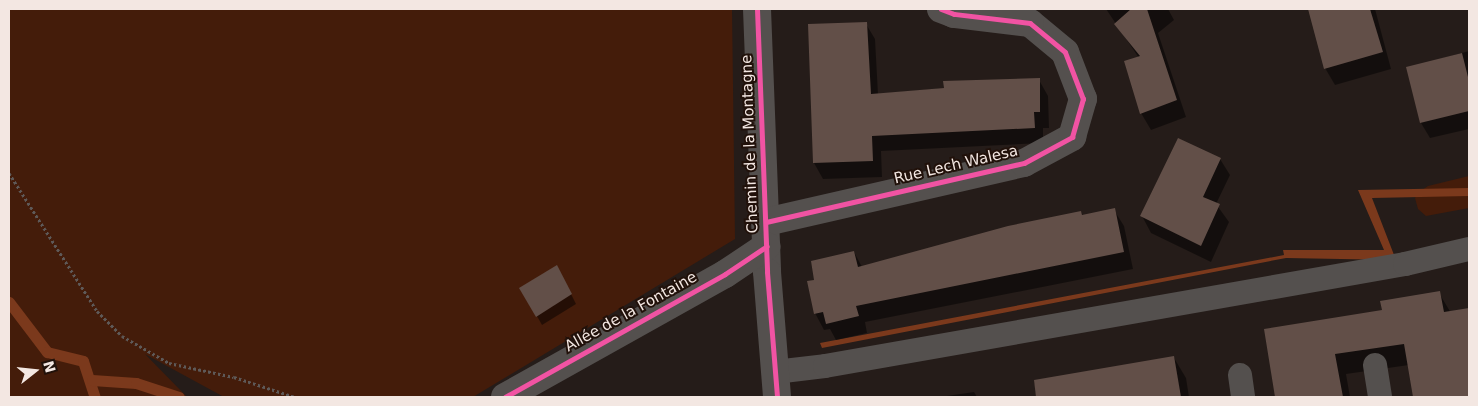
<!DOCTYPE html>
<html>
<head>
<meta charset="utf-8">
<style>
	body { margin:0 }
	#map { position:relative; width:1478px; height:406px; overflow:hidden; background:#251c19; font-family:"DejaVu Sans",sans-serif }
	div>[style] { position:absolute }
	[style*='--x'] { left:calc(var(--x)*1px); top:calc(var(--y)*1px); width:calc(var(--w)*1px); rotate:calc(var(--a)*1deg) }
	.green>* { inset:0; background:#441c0a }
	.water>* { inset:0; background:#7b391c }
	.shadow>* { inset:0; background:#0007 }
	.stream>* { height:11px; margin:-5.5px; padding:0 5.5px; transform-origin:5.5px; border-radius:5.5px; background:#7b391c }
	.building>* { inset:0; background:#624f48 }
	.path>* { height:3px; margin-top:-1.5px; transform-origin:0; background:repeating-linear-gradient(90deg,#5e5958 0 2.5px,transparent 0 5px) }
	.lane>* { height:24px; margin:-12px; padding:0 12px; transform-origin:12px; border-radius:12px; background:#54504e }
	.street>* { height:28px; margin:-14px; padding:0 14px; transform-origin:14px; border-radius:14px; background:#54504e }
	.cycleway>* { height:5px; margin:-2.5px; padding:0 2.5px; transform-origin:2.5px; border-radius:2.5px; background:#f153a3 }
	span { translate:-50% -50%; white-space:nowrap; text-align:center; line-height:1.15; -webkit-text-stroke:4px #21110a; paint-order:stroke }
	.street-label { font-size:15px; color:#f3e7e2 }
	.frame { position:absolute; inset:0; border:10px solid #f3e7e2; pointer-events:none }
	.north { position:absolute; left:10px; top:346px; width:50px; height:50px; -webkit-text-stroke:4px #21110a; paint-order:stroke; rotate:74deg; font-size:14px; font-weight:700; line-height:20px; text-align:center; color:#f3e7e2 }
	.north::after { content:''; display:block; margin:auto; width:18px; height:22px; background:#f3e7e2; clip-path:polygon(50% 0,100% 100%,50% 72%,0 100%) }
</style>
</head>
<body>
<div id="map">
	<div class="green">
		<div style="clip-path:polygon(9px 9px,732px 9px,735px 239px,473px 397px,224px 397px,145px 354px,187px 397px,9px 397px)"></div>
		<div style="clip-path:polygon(1469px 176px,1469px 208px,1426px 216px,1418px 209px,1415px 198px,1419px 192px,1428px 186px)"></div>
	</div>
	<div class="water">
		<div style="clip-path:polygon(1469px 188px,1469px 196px,1372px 198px,1396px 260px,1286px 258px,822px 348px,820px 343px,1284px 255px,1283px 250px,1384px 250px,1358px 190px)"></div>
	</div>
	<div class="shadow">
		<div style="clip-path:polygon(1106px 9px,1168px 9px,1174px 20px,1158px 33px,1186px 117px,1151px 130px,1141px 113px,1139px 58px)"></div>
		<div style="clip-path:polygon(1375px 9px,1391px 69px,1335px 85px,1325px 68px,1323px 9px)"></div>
		<div style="clip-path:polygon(866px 24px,875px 39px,878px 94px,1039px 80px,1048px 96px,1049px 128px,1043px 128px,1043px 143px,881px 151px,882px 177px,823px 179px,814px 163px)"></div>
		<div style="clip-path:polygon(1469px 51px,1469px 129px,1430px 138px,1421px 123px,1408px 68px)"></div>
		<div style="clip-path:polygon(1220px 159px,1230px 175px,1216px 204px,1229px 222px,1211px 262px,1151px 233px,1142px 216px)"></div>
		<div style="clip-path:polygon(1114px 210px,1124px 226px,1133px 269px,865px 322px,867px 333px,836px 340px,830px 329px,824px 330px,815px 313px,816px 281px,854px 252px,862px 267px,1081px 212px,1083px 216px)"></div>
		<div style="clip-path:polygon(562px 276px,576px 304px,542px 325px,521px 288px)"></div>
		<div style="clip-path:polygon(1439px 293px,1451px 313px,1469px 309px,1469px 397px,1414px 397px,1409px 365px,1346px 374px,1350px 397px,1276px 397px,1266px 330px,1384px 311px)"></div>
		<div style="clip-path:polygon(1174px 358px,1186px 378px,1189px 397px,1044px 397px,1042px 380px)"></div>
		<div style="clip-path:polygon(974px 392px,977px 397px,940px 397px)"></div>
	</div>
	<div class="stream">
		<div style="--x:9;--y:302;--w:63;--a:52.8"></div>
		<div style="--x:47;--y:352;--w:37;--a:14"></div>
		<div style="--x:83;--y:361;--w:38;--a:72"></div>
		<div style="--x:92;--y:380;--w:44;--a:3.9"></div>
		<div style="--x:136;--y:383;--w:45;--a:18"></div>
	</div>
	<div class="building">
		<div style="clip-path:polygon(1131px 9px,1147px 9px,1177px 100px,1140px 114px,1124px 61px,1140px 56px,1114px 24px)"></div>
		<div style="clip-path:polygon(1308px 9px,1370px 9px,1383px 52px,1324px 69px)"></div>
		<div style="clip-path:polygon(867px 22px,871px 94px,944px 88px,943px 81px,1040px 78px,1040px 112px,1034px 112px,1035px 128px,872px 136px,873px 161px,813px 163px,808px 24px)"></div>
		<div style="clip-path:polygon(1462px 53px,1469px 81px,1469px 111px,1420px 123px,1406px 67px)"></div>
		<div style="clip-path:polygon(1178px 138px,1221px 158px,1203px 197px,1220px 204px,1201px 246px,1140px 216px)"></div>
		<div style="clip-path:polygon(1115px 208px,1124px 252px,856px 306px,859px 316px,826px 324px,823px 312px,814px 314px,807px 281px,814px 280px,811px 261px,854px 251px,858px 267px,1008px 226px,1081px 211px,1082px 215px)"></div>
		<div style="clip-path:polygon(557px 265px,572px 294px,536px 317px,519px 288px)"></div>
		<div style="clip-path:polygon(1440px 291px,1444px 312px,1469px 308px,1469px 397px,1413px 397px,1404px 344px,1335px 354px,1343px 397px,1275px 397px,1264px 329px,1382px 310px,1380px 301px)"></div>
		<div style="clip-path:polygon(1174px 356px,1181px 397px,1036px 397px,1034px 380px)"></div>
	</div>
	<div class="path">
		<div style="--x:9;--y:173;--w:164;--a:57.5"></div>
		<div style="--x:97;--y:311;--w:35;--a:45"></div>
		<div style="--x:122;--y:336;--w:54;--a:29.9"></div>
		<div style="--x:169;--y:363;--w:66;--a:12.2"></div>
		<div style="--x:234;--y:377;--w:64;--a:18.2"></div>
	</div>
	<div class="lane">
		<div style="--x:1375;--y:365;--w:32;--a:81"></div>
		<div style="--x:775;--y:372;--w:50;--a:-6.8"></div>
		<div style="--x:825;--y:366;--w:589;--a:-9.97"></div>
		<div style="--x:1405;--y:264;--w:66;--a:-13.2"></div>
		<div style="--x:1240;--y:375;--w:22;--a:82"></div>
	</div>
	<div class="street">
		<div style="--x:757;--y:9;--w:263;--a:87.8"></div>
		<div style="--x:767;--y:272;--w:125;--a:85.4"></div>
		<div style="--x:766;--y:222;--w:265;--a:-12.9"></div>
		<div style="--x:1024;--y:163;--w:55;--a:-28.4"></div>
		<div style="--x:1072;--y:137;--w:40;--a:-74"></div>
		<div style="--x:1083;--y:99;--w:50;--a:-111"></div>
		<div style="--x:1065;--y:52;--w:45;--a:-140.4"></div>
		<div style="--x:1030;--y:23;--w:77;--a:-173.2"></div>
		<div style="--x:954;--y:14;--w:14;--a:-159"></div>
		<div style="--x:505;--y:397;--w:252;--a:-29.2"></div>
		<div style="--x:725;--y:274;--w:50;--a:-33.7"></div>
	</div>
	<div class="cycleway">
		<div style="--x:757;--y:9;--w:263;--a:87.8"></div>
		<div style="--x:767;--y:272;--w:125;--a:85.4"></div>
		<div style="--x:766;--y:222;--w:265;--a:-12.9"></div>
		<div style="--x:1024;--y:163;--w:55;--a:-28.4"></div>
		<div style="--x:1072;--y:137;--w:40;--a:-74"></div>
		<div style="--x:1083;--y:99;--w:50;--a:-111"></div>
		<div style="--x:1065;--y:52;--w:45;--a:-140.4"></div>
		<div style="--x:1030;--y:23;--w:77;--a:-173.2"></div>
		<div style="--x:954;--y:14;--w:14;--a:-159"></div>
		<div style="--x:505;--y:397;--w:252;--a:-29.2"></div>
		<div style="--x:725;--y:274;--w:50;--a:-33.7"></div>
	</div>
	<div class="street-label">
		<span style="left:750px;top:144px;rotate:-92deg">Chemin de la Montagne</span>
		<span style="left:956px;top:165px;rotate:-13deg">Rue Lech Walesa</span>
		<span style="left:631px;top:312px;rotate:-29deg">Allée de la Fontaine</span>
	</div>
	<div class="frame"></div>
	<div class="north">N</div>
</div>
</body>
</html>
